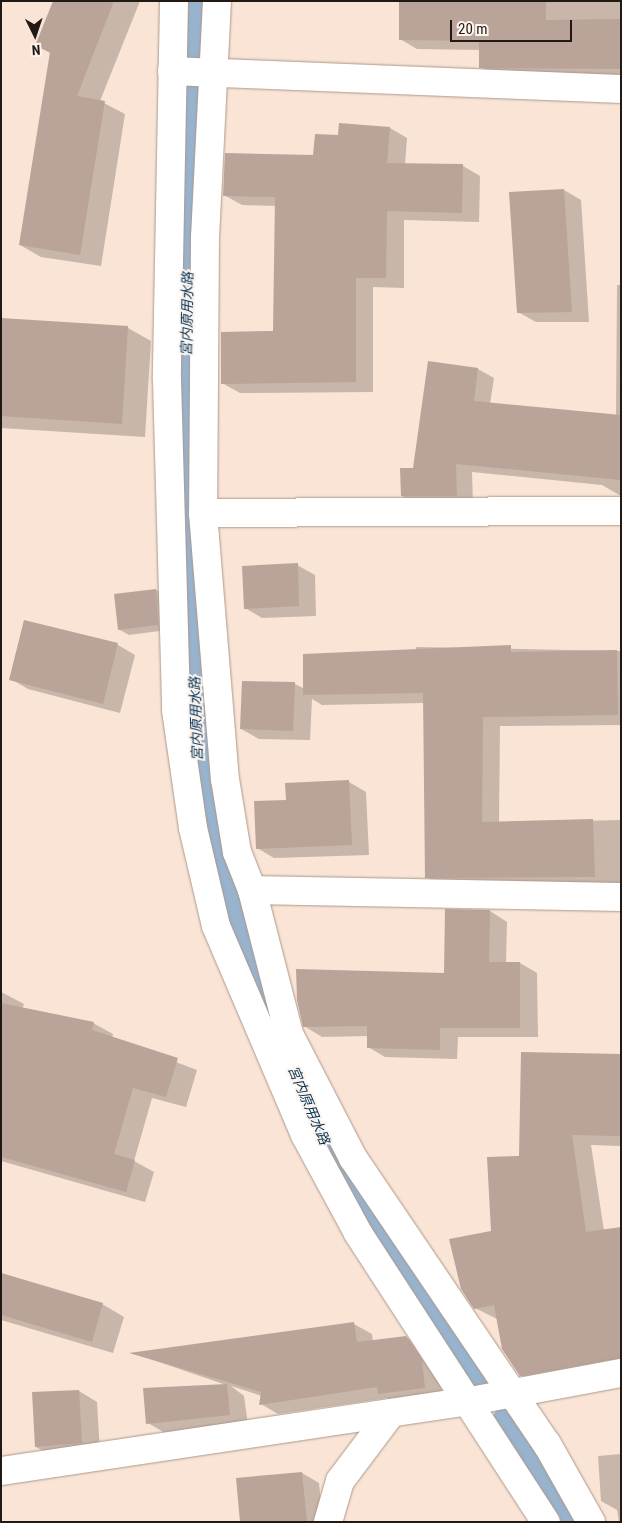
<!DOCTYPE html>
<html>
<head>
<meta charset="utf-8">
<style>
	body { margin:0 }
	#map { position:relative; width:622px; height:1523px; overflow:hidden; background:#fae4d5; font-family:"Roboto Condensed","Noto Sans JP",sans-serif }
	div>[style] { position:absolute }
	[style*='--x'] { left:calc(var(--x)*1px); top:calc(var(--y)*1px); width:calc(var(--w)*1px); rotate:calc(var(--a)*1deg) }
	.shadow>* { inset:0; background:#0003 }
	.canal>* { height:42px; margin:-21px; padding:0 21px; transform-origin:21px; border-radius:21px; background:#98b3ce }
	.building>* { inset:0; background:#baa399 }
	.roads { filter:drop-shadow(0 0 1px #ac988a) drop-shadow(0 0 1px #ac988a) }
	.minor>* { height:28px; margin:-14px; padding:0 14px; transform-origin:14px; border-radius:14px; background:#fff }
	span { translate:-50% -50%; white-space:nowrap; text-align:center; line-height:1.15; -webkit-text-stroke:4px #fdf4ee; paint-order:stroke }
	.water-label { font-size:14px; color:#07365a; font-style:italic }
	.frame { position:absolute; inset:0; border:2px solid #211914; pointer-events:none }
	.north { position:absolute; left:10px; top:10px; width:50px; height:50px; -webkit-text-stroke:4px #fdf4ee; paint-order:stroke; rotate:176deg; font-size:14px; font-weight:700; line-height:20px; text-align:center; color:#211914 }
	.north::after { content:''; display:block; margin:auto; width:18px; height:22px; background:#211914; clip-path:polygon(50% 0,100% 100%,50% 72%,0 100%) }
	.scale { position:absolute; left:450px; top:20px; width:122px; height:22px; box-sizing:border-box; border:2px solid #211914; border-top:0; padding-left:6px; font-size:15px; line-height:18px; white-space:nowrap; color:#211914; -webkit-text-stroke:4px #fdf4ee; paint-order:stroke }
</style>
</head>
<body>
<div id="map">
	<div class="shadow">
		<div style="clip-path:polygon(55px 1px,140px 1px,100px 101px,125px 114px,101px 266px,41px 257px,20px 245px,51px 54px,37px 45px)"></div>
		<div style="clip-path:polygon(401px 1px,621px 1px,621px 77px,497px 77px,481px 67px,481px 50px,417px 49px,400px 39px)"></div>
		<div style="clip-path:polygon(340px 124px,390px 128px,407px 138px,405px 164px,463px 166px,480px 176px,479px 222px,404px 220px,404px 288px,373px 287px,373px 392px,240px 393px,222px 383px,274px 332px,277px 206px,242px 205px,224px 195px,314px 157px,340px 137px)"></div>
		<div style="clip-path:polygon(564px 190px,581px 200px,589px 322px,536px 322px,518px 312px)"></div>
		<div style="clip-path:polygon(617px 285px,621px 285px,621px 496px,602px 485px,472px 472px,473px 505px,418px 505px,402px 496px,414px 469px,429px 362px,478px 369px,494px 378px,490px 404px,616px 416px)"></div>
		<div style="clip-path:polygon(1px 320px,128px 328px,151px 341px,145px 437px,1px 428px)"></div>
		<div style="clip-path:polygon(297px 565px,315px 575px,316px 616px,262px 618px,245px 608px)"></div>
		<div style="clip-path:polygon(156px 590px,165px 595px,167px 630px,129px 635px,120px 630px,115px 595px)"></div>
		<div style="clip-path:polygon(25px 622px,118px 645px,135px 655px,120px 713px,28px 689px,11px 679px)"></div>
		<div style="clip-path:polygon(416px 647px,621px 651px,621px 725px,500px 726px,499px 823px,621px 820px,621px 886px,444px 887px,427px 877px,424px 703px,322px 705px,312px 699px,310px 740px,259px 739px,241px 729px,295px 684px,305px 689px,416px 654px)"></div>
		<div style="clip-path:polygon(349px 782px,366px 792px,369px 855px,274px 858px,257px 848px,287px 801px)"></div>
		<div style="clip-path:polygon(490px 911px,507px 922px,506px 963px,520px 963px,537px 973px,538px 1037px,458px 1037px,457px 1059px,385px 1057px,368px 1047px,368px 1036px,322px 1037px,304px 1026px,445px 975px)"></div>
		<div style="clip-path:polygon(1px 992px,24px 1004px,22px 1009px,93px 1023px,113px 1034px,112px 1038px,197px 1070px,186px 1107px,152px 1098px,134px 1161px,154px 1172px,145px 1202px,1px 1161px)"></div>
		<div style="clip-path:polygon(621px 1055px,621px 1146px,591px 1145px,604px 1231px,621px 1228px,621px 1371px,540px 1386px,521px 1375px,497px 1319px,475px 1308px,493px 1232px,521px 1157px)"></div>
		<div style="clip-path:polygon(1px 1273px,102px 1304px,124px 1317px,113px 1353px,1px 1320px)"></div>
		<div style="clip-path:polygon(354px 1324px,372px 1334px,373px 1342px,406px 1337px,424px 1348px,439px 1371px,442px 1397px,397px 1403px,387px 1398px,278px 1414px,261px 1404px,262px 1396px,231px 1386px,244px 1396px,248px 1425px,165px 1433px,148px 1423px,226px 1385px,133px 1353px)"></div>
		<div style="clip-path:polygon(79px 1391px,97px 1402px,100px 1453px,54px 1457px,36px 1447px)"></div>
		<div style="clip-path:polygon(621px 1454px,621px 1522px,619px 1522px,617px 1510px,601px 1501px,598px 1456px)"></div>
		<div style="clip-path:polygon(302px 1473px,319px 1483px,323px 1522px,241px 1522px)"></div>
	</div>
	<div class="canal">
		<div style="--x:198;--y:1;--w:113;--a:94"></div>
		<div style="--x:190;--y:114;--w:328;--a:90.9"></div>
		<div style="--x:185;--y:442;--w:337;--a:87.8"></div>
		<div style="--x:198;--y:779;--w:84;--a:77"></div>
		<div style="--x:217;--y:861;--w:110;--a:71.4"></div>
		<div style="--x:252;--y:965;--w:189;--a:68.3"></div>
		<div style="--x:322;--y:1141;--w:274;--a:55.6"></div>
		<div style="--x:513;--y:1423;--w:112;--a:62.3"></div>
	</div>
	<div class="building">
		<div style="clip-path:polygon(53px 1px,114px 1px,77px 96px,105px 101px,80px 255px,19px 245px,50px 52px,35px 46px)"></div>
		<div style="clip-path:polygon(399px 1px,546px 1px,546px 20px,621px 19px,621px 69px,479px 68px,479px 41px,399px 40px)"></div>
		<div style="clip-path:polygon(339px 123px,390px 127px,387px 163px,463px 164px,462px 213px,387px 211px,386px 278px,356px 278px,356px 382px,221px 384px,221px 332px,273px 331px,275px 197px,223px 196px,225px 153px,313px 155px,315px 134px,338px 135px)"></div>
		<div style="clip-path:polygon(564px 189px,572px 312px,517px 313px,509px 192px)"></div>
		<div style="clip-path:polygon(1px 318px,128px 326px,122px 424px,1px 416px)"></div>
		<div style="clip-path:polygon(428px 361px,478px 368px,474px 401px,621px 415px,621px 480px,456px 464px,457px 496px,401px 496px,400px 468px,413px 468px)"></div>
		<div style="clip-path:polygon(298px 563px,299px 606px,244px 609px,242px 566px)"></div>
		<div style="clip-path:polygon(156px 589px,158px 625px,118px 630px,114px 594px)"></div>
		<div style="clip-path:polygon(24px 620px,118px 643px,103px 704px,9px 680px)"></div>
		<div style="clip-path:polygon(511px 645px,511px 652px,617px 650px,618px 715px,483px 717px,482px 822px,593px 819px,595px 877px,425px 878px,423px 693px,303px 695px,303px 654px)"></div>
		<div style="clip-path:polygon(242px 681px,295px 682px,293px 731px,240px 729px)"></div>
		<div style="clip-path:polygon(349px 780px,352px 845px,256px 849px,254px 801px,286px 800px,285px 783px)"></div>
		<div style="clip-path:polygon(445px 909px,490px 910px,489px 962px,520px 962px,520px 1028px,440px 1028px,440px 1050px,367px 1048px,367px 1026px,303px 1027px,297px 1000px,296px 969px,444px 973px)"></div>
		<div style="clip-path:polygon(1px 1003px,94px 1022px,92px 1030px,178px 1058px,166px 1097px,133px 1088px,114px 1154px,135px 1160px,126px 1192px,1px 1157px)"></div>
		<div style="clip-path:polygon(521px 1052px,621px 1054px,621px 1136px,572px 1135px,586px 1232px,621px 1227px,621px 1358px,520px 1376px,502px 1349px,494px 1305px,474px 1309px,461px 1289px,449px 1239px,491px 1231px,487px 1157px,519px 1156px)"></div>
		<div style="clip-path:polygon(1px 1273px,103px 1303px,92px 1342px,1px 1315px)"></div>
		<div style="clip-path:polygon(354px 1322px,357px 1342px,406px 1336px,422px 1360px,425px 1388px,378px 1394px,377px 1387px,259px 1405px,261px 1392px,129px 1353px)"></div>
		<div style="clip-path:polygon(227px 1384px,230px 1415px,146px 1424px,143px 1388px)"></div>
		<div style="clip-path:polygon(79px 1390px,82px 1443px,35px 1447px,32px 1392px)"></div>
		<div style="clip-path:polygon(302px 1472px,307px 1522px,240px 1522px,236px 1478px)"></div>
	</div>
	<div class="roads">
		<div class="minor">
			<div style="--x:174;--y:1;--w:379;--a:91.1"></div>
			<div style="--x:167;--y:380;--w:330;--a:88.4"></div>
			<div style="--x:176;--y:710;--w:119;--a:81.8"></div>
			<div style="--x:193;--y:828;--w:101;--a:76.8"></div>
			<div style="--x:216;--y:926;--w:227;--a:66.9"></div>
			<div style="--x:305;--y:1135;--w:111;--a:61.6"></div>
			<div style="--x:358;--y:1233;--w:345;--a:57"></div>
			<div style="--x:217;--y:1;--w:236;--a:92.9"></div>
			<div style="--x:205;--y:237;--w:276;--a:90.4"></div>
			<div style="--x:203;--y:513;--w:267;--a:85.3"></div>
			<div style="--x:225;--y:779;--w:74;--a:80.7"></div>
			<div style="--x:237;--y:852;--w:41;--a:68.5"></div>
			<div style="--x:252;--y:890;--w:149;--a:75.6"></div>
			<div style="--x:289;--y:1034;--w:140;--a:62.7"></div>
			<div style="--x:353;--y:1158;--w:346;--a:55.9"></div>
			<div style="--x:547;--y:1444;--w:90;--a:60.6"></div>
			<div style="--x:172;--y:71;--w:449;--a:2.3"></div>
			<div style="--x:203;--y:513;--w:418;--a:-0.3"></div>
			<div style="--x:252;--y:890;--w:369;--a:1.1"></div>
			<div style="--x:1;--y:1471;--w:475;--a:-8.5"></div>
			<div style="--x:471;--y:1401;--w:153;--a:-10.6"></div>
			<div style="--x:328;--y:1522;--w:43;--a:-73.7"></div>
			<div style="--x:340;--y:1481;--w:85;--a:-53.1"></div>
		</div>
	</div>
	<div class="water-label">
		<span style="left:187px;top:314px;rotate:-89deg">宮内原用水路</span>
		<span style="left:196px;top:719px;rotate:-92deg">宮内原用水路</span>
		<span style="left:309px;top:1105px;rotate:67deg">宮内原用水路</span>
	</div>
	<div class="frame"></div>
	<div class="north">N</div>
	<div class="scale">20 m</div>
</div>
</body>
</html>
